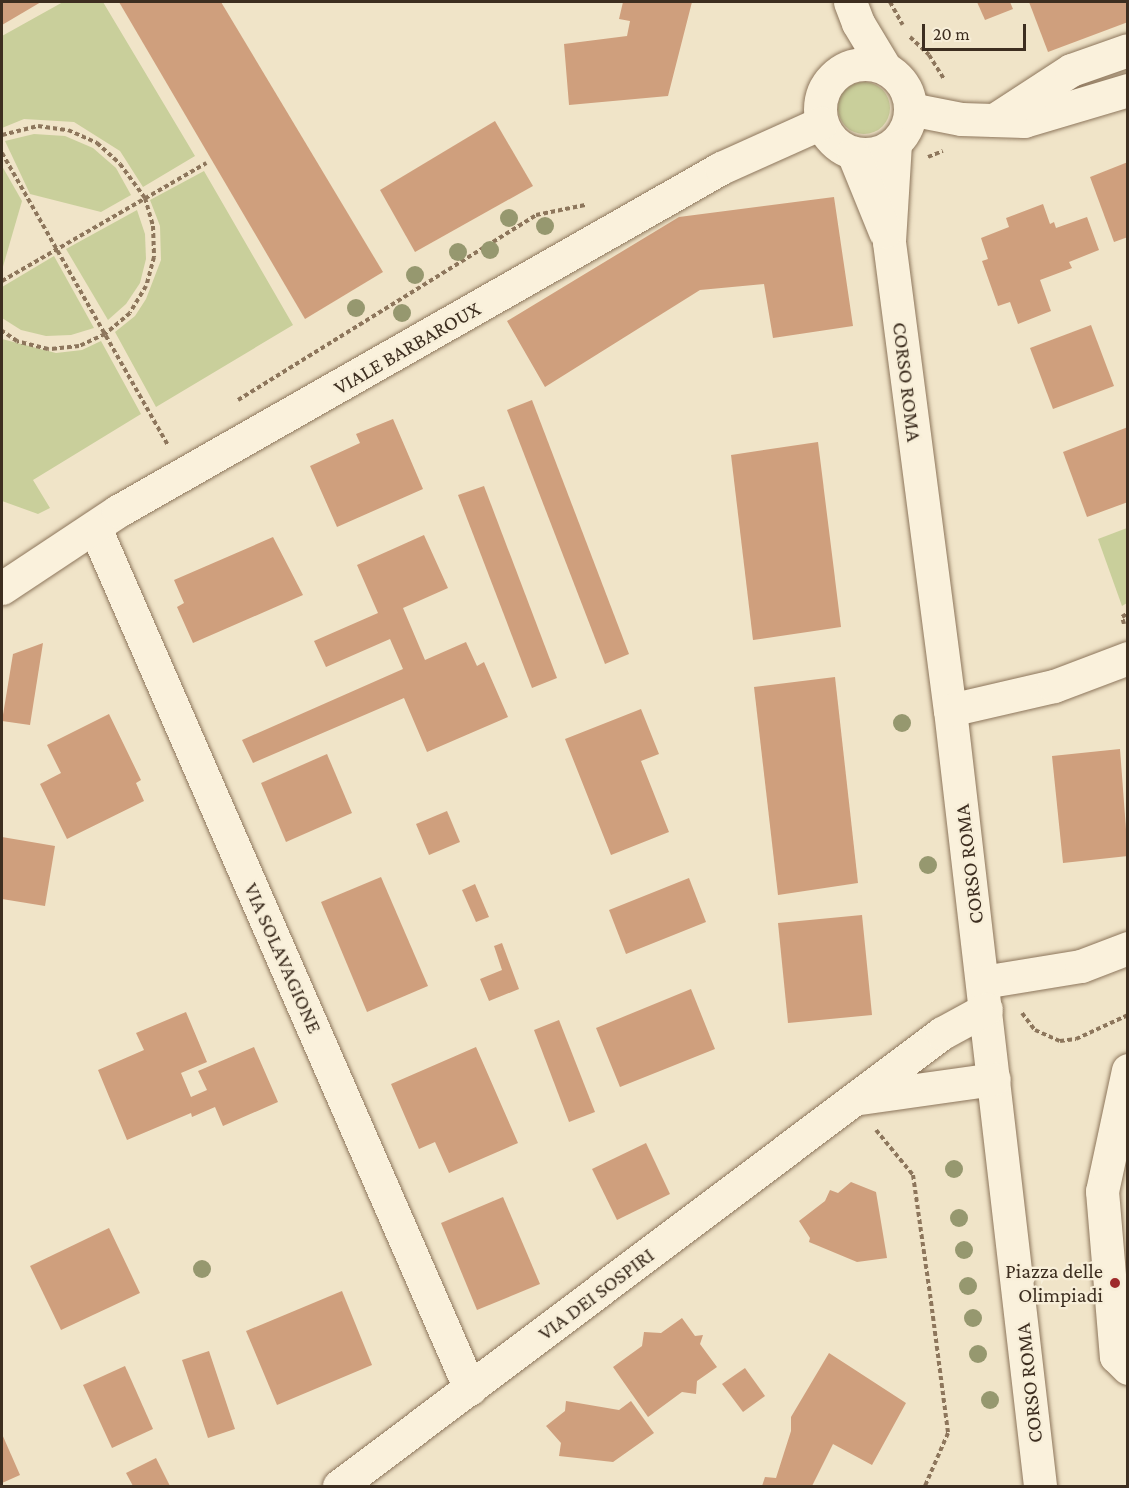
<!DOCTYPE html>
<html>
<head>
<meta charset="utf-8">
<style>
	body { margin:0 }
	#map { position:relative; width:1129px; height:1488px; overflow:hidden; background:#f0e4c8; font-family:"Crimson Pro",serif }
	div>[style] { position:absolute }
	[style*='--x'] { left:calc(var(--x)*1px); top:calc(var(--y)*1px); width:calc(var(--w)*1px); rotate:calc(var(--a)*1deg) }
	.green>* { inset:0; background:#c9cf9b }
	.round { border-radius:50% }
	.building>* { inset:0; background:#cf9f7d }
	.path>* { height:4px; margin-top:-2px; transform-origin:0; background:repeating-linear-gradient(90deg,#8d765c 0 4.5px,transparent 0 7.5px) }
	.roads { filter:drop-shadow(0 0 2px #8d765c) drop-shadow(0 0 2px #8d765c) }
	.minor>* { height:33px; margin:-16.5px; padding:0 16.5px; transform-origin:16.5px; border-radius:16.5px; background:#faf1dc }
	.minor>.ring { margin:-16.5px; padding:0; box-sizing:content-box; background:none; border:33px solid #faf1dc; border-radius:50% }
	.trees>* { width:18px; height:18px; margin:-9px; border-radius:50%; background:#96986f }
	.dots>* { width:16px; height:16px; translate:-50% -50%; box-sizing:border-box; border:3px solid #f7eed8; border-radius:50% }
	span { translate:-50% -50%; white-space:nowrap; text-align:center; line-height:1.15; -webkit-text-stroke:4.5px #f7eed8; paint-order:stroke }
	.street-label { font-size:21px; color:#3d2e20 }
	.poi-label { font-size:21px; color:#3d2e20 }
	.right { translate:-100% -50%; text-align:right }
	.frame { position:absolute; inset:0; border:3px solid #3d2e20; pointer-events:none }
	.scale { position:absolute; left:922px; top:24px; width:104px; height:27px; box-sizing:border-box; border:3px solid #3d2e20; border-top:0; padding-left:8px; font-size:18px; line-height:21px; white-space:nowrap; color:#3d2e20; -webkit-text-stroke:4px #f7eed8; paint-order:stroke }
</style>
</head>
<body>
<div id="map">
	<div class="green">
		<div style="clip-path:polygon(63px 2px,103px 2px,195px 156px,143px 187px,120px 151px,74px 122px,24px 119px,2px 128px,2px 36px)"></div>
		<div class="round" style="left:838px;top:82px;width:52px;height:52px"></div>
		<div style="clip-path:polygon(34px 134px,65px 136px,93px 148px,116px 168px,131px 195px,101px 212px,30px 194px,5px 141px)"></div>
		<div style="clip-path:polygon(2px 166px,22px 201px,2px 270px)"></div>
		<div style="clip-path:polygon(204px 171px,293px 325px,156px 407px,115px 332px,135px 316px,146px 299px,161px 260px,160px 226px,150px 200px)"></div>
		<div style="clip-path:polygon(137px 210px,145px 234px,146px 259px,140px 283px,126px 304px,108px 320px,66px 249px)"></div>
		<div style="clip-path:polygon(54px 256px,94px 328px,71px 335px,46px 336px,21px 330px,2px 318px,2px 287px)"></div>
		<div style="clip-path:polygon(2px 339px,56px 353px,82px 350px,101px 341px,141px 414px,33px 480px,50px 508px,38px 514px,2px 501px)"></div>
		<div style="clip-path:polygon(1127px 528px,1127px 603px,1122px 606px,1098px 539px)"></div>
	</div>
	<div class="building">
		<div style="clip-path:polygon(2px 2px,41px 2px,2px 25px)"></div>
		<div style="clip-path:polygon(119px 2px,221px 2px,383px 272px,305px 319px)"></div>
		<div style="clip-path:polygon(623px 2px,692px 2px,668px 96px,569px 105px,564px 44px,627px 36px,630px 21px,619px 19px)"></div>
		<div style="clip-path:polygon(977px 2px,1010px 2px,1013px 9px,985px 20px)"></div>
		<div style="clip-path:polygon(1029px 2px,1128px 2px,1128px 22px,1048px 52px)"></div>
		<div style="clip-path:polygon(495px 121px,533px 186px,415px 252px,380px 190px)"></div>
		<div style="clip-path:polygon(1128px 162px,1128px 237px,1114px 242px,1090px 177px)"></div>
		<div style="clip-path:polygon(834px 197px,853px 326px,773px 338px,764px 284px,700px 290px,545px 387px,507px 321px,679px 217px)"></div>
		<div style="clip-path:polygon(1043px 204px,1050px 224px,1054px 222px,1056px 228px,1087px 217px,1099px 250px,1069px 262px,1072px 268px,1040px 280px,1051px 311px,1018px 324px,1010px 302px,998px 306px,982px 261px,988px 259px,981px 238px,1009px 227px,1006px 218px)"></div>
		<div style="clip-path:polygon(1091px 325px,1114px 386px,1053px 409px,1030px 348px)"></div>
		<div style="clip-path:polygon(532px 400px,629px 654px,605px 664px,507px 410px)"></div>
		<div style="clip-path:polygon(393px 419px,423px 489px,337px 527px,310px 466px,360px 443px,356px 434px)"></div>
		<div style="clip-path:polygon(1128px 427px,1128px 502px,1087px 517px,1063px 452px)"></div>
		<div style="clip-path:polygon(818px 442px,841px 627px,753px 640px,731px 455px)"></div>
		<div style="clip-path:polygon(484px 486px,557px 678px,532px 688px,458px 495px)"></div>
		<div style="clip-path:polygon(424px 535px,448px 588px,403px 608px,425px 660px,466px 642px,477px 666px,484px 662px,508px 717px,427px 752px,404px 698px,253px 763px,242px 740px,403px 669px,390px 639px,326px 667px,314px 641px,378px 613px,357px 565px)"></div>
		<div style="clip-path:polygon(273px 537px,303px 595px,193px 643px,177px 607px,184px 603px,174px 580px)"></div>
		<div style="clip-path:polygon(43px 643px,30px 725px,2px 721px,13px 654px)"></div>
		<div style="clip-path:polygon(835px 677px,858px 883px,778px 895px,754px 687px)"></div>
		<div style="clip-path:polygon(641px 709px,659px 754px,641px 761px,669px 832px,611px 855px,565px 739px)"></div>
		<div style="clip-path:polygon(109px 714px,141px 780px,136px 783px,144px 801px,67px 839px,40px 784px,61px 773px,47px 745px)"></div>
		<div style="clip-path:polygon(1120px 749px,1128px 856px,1063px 863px,1052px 756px)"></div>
		<div style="clip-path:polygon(327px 754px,352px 813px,286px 842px,261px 783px)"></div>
		<div style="clip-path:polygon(447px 811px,460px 842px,429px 855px,416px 824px)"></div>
		<div style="clip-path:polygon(2px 837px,55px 846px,45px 906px,2px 899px)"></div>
		<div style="clip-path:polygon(381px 877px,428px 986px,367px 1012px,321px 902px)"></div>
		<div style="clip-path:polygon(689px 878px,706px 922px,626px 954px,609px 910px)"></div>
		<div style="clip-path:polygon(475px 884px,489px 917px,476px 922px,462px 890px)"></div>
		<div style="clip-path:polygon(862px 915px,872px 1015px,788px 1023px,778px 923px)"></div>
		<div style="clip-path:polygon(502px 943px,519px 989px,489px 1001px,480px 979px,502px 970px,494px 946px)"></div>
		<div style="clip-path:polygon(691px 989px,715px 1049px,620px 1087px,596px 1028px)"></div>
		<div style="clip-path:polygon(186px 1012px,207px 1062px,181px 1073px,191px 1097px,207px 1090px,198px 1071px,254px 1047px,278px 1102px,223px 1126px,215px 1107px,192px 1117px,191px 1113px,127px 1140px,98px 1070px,144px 1050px,136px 1033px)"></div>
		<div style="clip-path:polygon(559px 1020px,595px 1112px,569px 1122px,534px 1030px)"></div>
		<div style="clip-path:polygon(476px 1047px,518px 1143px,449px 1173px,435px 1142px,419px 1149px,391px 1084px)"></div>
		<div style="clip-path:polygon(646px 1143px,670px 1194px,617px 1220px,592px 1169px)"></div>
		<div style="clip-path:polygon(851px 1182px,876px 1192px,887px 1258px,857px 1262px,809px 1242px,810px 1238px,799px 1221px,825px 1201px,830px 1190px,838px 1193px)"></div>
		<div style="clip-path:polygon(503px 1197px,540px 1284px,477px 1310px,441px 1223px)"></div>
		<div style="clip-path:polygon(109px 1228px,140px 1293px,61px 1330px,30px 1266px)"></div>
		<div style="clip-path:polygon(342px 1291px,372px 1365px,277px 1405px,246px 1331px)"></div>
		<div style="clip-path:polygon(682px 1318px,695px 1336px,703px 1335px,700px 1344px,717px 1367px,697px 1381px,696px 1394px,682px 1392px,648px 1417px,613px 1367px,642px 1346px,644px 1332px,661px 1333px)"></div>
		<div style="clip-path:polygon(209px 1351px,235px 1429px,208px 1438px,182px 1360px)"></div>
		<div style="clip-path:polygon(829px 1353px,906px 1403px,872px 1465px,833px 1444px,812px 1486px,762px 1486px,765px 1477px,776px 1478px,791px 1431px,791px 1417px)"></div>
		<div style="clip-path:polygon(125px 1366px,153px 1429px,112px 1448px,83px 1385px)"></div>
		<div style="clip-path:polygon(745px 1368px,765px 1396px,743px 1412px,722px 1384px)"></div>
		<div style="clip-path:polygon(566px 1401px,619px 1410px,631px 1401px,654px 1433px,613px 1462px,559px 1456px,561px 1443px,546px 1426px,565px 1411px)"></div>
		<div style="clip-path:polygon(2px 1434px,20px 1475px,2px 1483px)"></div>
		<div style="clip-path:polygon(156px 1458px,170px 1486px,133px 1486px,126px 1473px)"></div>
	</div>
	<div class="path">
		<div style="--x:890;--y:2;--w:26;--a:61"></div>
		<div style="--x:910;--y:37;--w:26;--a:43"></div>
		<div style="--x:929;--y:55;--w:28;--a:58"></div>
		<div style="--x:2;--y:135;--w:37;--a:-14"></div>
		<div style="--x:38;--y:126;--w:30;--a:8"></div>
		<div style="--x:68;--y:130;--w:32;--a:24"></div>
		<div style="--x:97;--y:143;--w:31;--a:42"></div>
		<div style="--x:120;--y:164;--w:42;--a:53.7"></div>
		<div style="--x:145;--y:198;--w:29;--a:74"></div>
		<div style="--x:153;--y:226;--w:31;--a:88"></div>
		<div style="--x:154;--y:257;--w:30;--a:105"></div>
		<div style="--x:146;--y:286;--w:31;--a:121"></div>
		<div style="--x:130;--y:313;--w:33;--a:140"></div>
		<div style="--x:105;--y:334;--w:29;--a:155"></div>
		<div style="--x:79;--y:346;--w:31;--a:174"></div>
		<div style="--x:48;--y:349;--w:32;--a:-166"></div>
		<div style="--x:17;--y:341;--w:18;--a:-146"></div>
		<div style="--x:2;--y:153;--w:336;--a:60.4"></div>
		<div style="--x:928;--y:157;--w:16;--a:-22"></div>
		<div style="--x:2;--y:281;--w:236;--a:-30"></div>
		<div style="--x:238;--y:400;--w:351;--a:-31.8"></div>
		<div style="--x:536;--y:215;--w:50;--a:-11.5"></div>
		<div style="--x:1124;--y:624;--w:7;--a:-106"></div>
		<div style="--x:1122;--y:617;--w:7;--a:-34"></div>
		<div style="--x:1022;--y:1013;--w:21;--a:53"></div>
		<div style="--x:1035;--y:1030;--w:27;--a:24"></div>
		<div style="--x:1060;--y:1041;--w:16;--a:-7"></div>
		<div style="--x:1076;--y:1039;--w:57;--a:-24.8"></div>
		<div style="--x:876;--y:1130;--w:58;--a:50.6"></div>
		<div style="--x:913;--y:1175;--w:120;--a:81.9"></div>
		<div style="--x:930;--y:1294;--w:140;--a:82.6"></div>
		<div style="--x:948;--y:1433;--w:58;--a:113.5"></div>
	</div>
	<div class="roads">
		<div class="minor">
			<div style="--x:850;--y:2;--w:22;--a:69"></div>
			<div style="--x:858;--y:23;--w:52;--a:59"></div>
			<div class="ring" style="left:820px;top:64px;width:57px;height:57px"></div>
			<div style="--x:910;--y:109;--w:52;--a:11.1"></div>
			<div style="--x:961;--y:119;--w:63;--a:1.8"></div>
			<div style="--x:1024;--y:121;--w:109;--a:-16.6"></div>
			<div style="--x:994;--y:120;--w:92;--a:-33"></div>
			<div style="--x:1071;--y:70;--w:60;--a:-19.3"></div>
			<div style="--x:895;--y:143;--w:99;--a:93.5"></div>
			<div style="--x:889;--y:242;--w:472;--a:82.6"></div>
			<div style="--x:950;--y:710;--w:781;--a:83.38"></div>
			<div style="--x:853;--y:153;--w:85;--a:67.9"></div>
			<div style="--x:95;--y:528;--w:939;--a:66.46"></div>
			<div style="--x:2;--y:588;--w:139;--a:-33.6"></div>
			<div style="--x:118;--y:511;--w:694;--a:-29.63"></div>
			<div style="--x:721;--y:168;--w:110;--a:-24.2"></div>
			<div style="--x:950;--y:710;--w:107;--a:-13"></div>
			<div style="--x:1054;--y:686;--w:79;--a:-20.7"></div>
			<div style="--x:983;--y:982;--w:99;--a:-9.3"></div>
			<div style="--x:1081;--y:966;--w:50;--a:-21"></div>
			<div style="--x:1128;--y:1070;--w:124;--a:102.1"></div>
			<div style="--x:1102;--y:1191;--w:166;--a:85.2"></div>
			<div style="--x:1116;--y:1356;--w:17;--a:45"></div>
			<div style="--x:859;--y:1098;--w:136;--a:-8"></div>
			<div style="--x:339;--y:1486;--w:754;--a:-36.92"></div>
			<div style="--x:942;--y:1033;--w:50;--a:-28.6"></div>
		</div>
	</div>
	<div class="trees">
		<div style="left:509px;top:218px"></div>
		<div style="left:545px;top:226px"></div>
		<div style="left:490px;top:250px"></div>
		<div style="left:458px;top:252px"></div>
		<div style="left:415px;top:275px"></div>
		<div style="left:356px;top:308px"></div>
		<div style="left:402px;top:313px"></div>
		<div style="left:902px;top:723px"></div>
		<div style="left:928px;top:865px"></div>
		<div style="left:954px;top:1169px"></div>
		<div style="left:959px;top:1218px"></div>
		<div style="left:964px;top:1250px"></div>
		<div style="left:202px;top:1269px"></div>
		<div style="left:968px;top:1286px"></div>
		<div style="left:973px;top:1318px"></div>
		<div style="left:978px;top:1354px"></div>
		<div style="left:990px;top:1400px"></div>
	</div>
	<div class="dots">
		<div style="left:1115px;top:1283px;background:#9e2a2b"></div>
	</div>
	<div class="street-label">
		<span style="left:407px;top:348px;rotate:-30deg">VIALE BARBAROUX</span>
		<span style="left:907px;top:382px;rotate:83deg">CORSO ROMA</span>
		<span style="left:969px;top:864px;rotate:-97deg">CORSO ROMA</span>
		<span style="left:283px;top:958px;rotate:66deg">VIA SOLAVAGIONE</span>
		<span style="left:596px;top:1294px;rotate:-37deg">VIA DEI SOSPIRI</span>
		<span style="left:1029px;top:1383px;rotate:-96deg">CORSO ROMA</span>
	</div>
	<div class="poi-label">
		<span class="right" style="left:1103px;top:1283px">Piazza delle<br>Olimpiadi</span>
	</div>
	<div class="frame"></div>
	<div class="scale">20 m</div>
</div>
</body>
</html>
